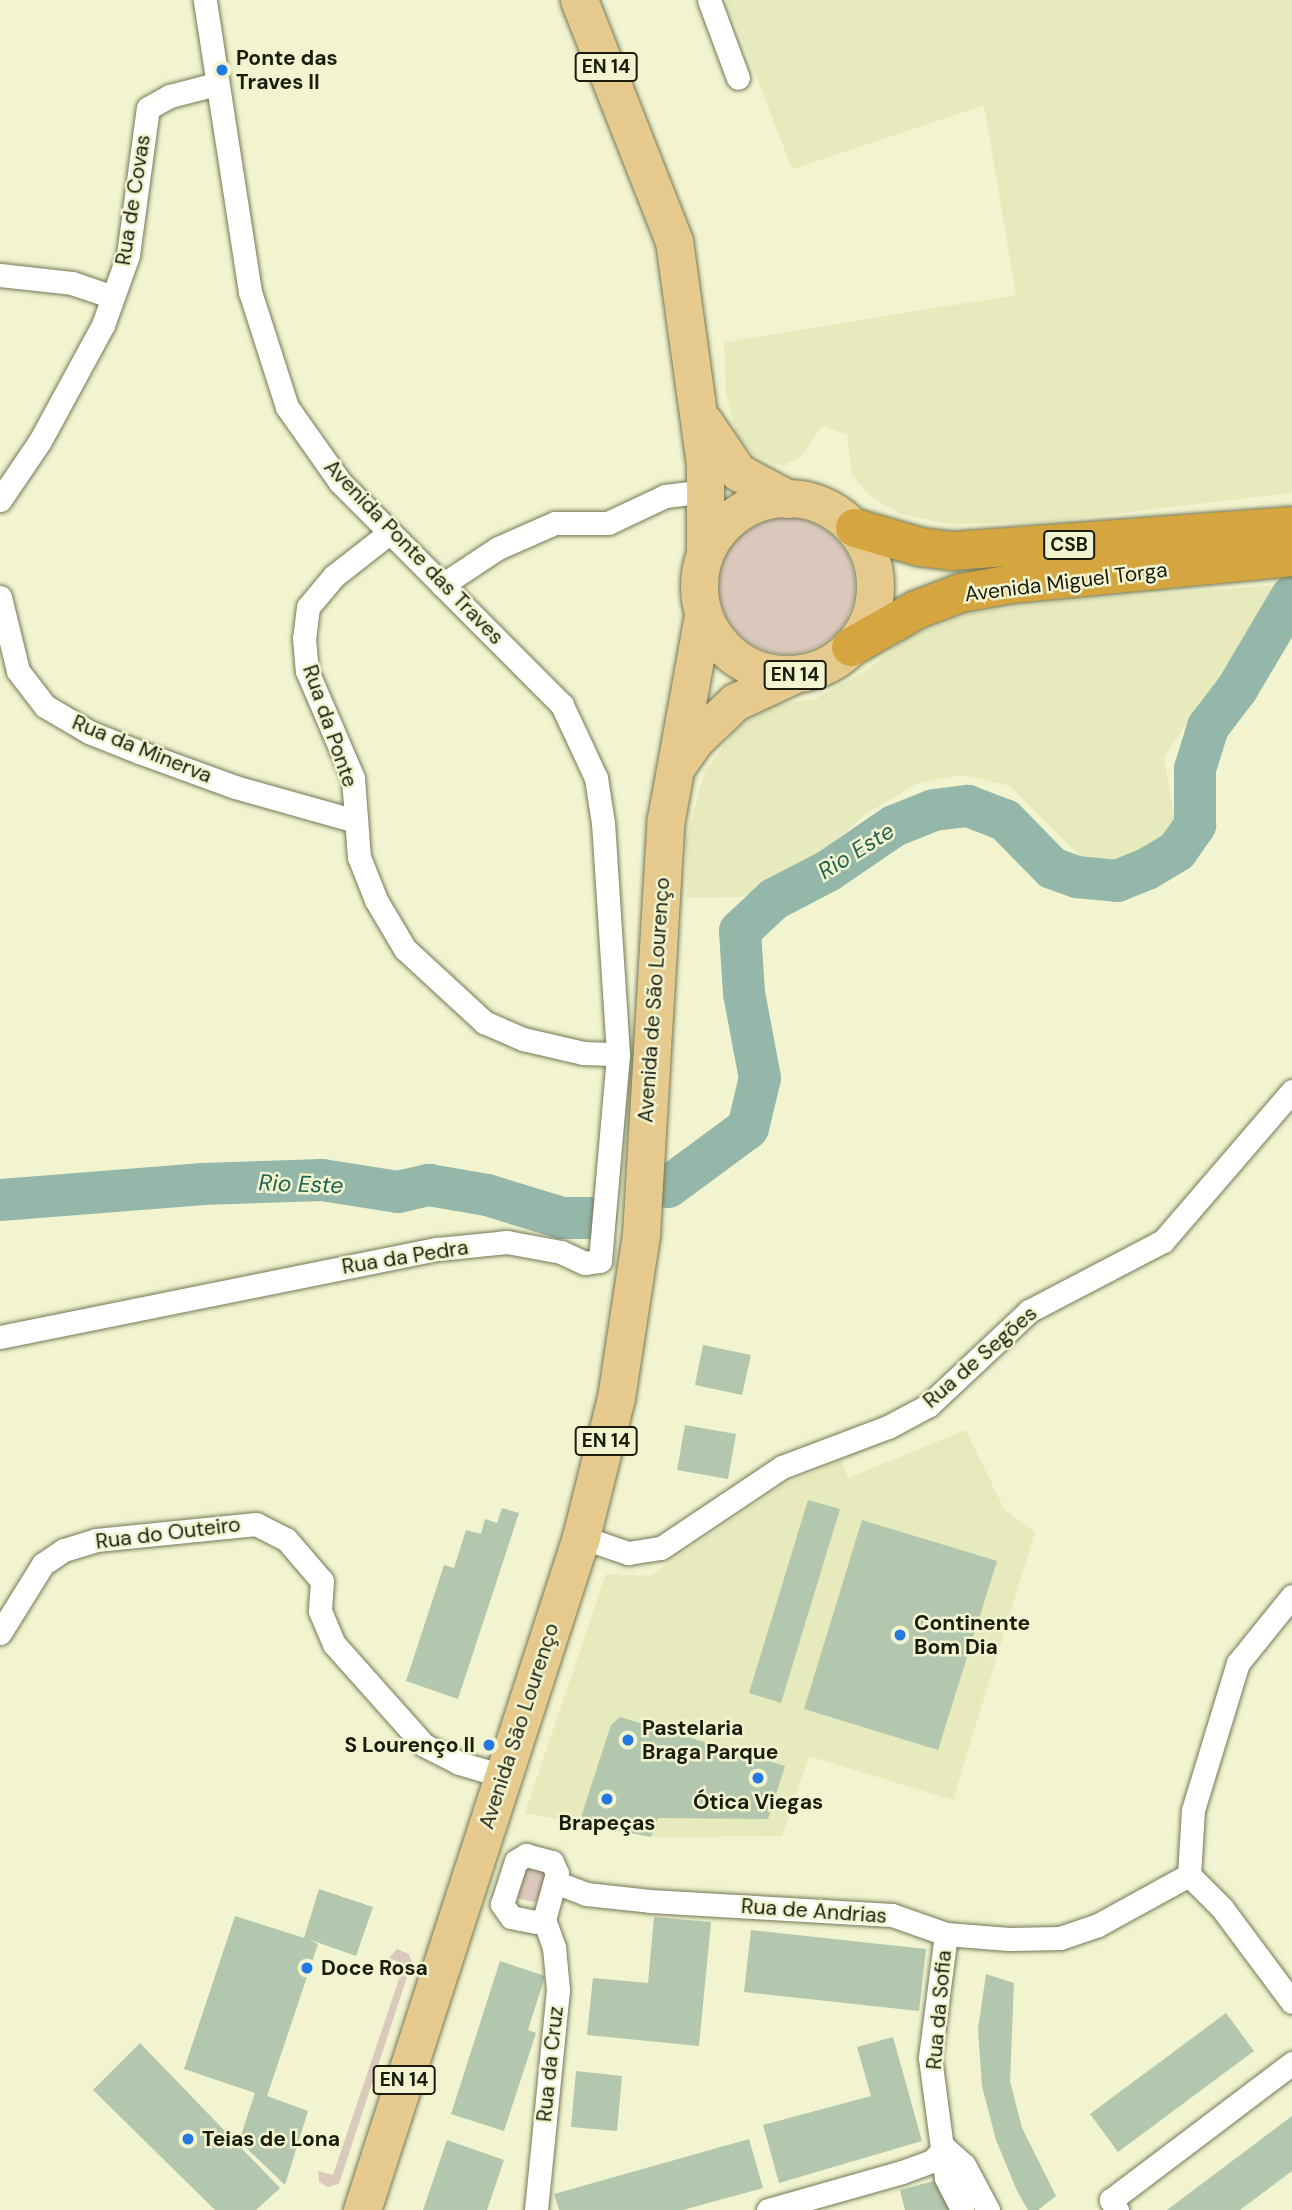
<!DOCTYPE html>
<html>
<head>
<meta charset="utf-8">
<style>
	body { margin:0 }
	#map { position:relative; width:1292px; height:2210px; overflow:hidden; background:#f1f4cf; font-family:"DM Sans",sans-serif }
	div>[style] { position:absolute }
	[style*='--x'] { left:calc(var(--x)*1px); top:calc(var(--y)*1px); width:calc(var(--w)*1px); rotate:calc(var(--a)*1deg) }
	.built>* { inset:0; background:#e6eabc }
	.green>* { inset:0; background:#dcc9be }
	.round { border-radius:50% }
	.river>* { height:42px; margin:-21px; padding:0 21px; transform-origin:21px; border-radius:21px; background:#94b7aa }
	.building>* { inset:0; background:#b2c7ad }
	.roads { filter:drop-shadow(0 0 2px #757856) drop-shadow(0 0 2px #757856) }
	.minor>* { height:23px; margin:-11.5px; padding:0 11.5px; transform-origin:11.5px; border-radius:11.5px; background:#fff }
	.primary>* { height:37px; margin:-18.5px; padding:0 18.5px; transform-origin:18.5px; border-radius:18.5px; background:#e6c98c }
	.primary>.ring { margin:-18.5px; padding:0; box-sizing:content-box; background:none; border:37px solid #e6c98c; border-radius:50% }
	.motorway>* { height:38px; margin:-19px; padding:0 19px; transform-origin:19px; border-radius:19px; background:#d5a53f }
	.dots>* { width:19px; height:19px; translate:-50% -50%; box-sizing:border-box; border:4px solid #f1f4cf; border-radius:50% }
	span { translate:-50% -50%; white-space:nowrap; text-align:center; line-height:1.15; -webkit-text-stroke:5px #f1f4cf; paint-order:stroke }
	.shield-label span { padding:2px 5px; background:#f1f4cf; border:2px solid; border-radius:5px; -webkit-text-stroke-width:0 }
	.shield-label { font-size:19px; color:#1b1c0e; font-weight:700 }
	.poi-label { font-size:21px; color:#1b1c0e; font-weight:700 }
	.left { translate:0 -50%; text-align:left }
	.right { translate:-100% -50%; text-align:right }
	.street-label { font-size:21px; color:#1b1c0e }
	.water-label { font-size:23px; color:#22634f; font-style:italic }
</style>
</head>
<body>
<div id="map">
	<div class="built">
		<div style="clip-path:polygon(727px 0,1292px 0,1292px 493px,1044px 522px,948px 524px,900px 514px,869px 495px,852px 475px,847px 434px,822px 426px,800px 458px,782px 466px,754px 455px,736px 434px,726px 392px,724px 342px,1016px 295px,984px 105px,792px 169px)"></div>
		<div style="clip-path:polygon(1281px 585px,1164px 757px,1176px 828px,1152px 850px,1112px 860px,1079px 855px,1010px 786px,965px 775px,918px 783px,866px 814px,801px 870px,741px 897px,687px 898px,686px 841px,704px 773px,735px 731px,768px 706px,815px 699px,869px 669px,909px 636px,972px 613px,1062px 601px)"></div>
		<div style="clip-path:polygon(966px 1430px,1004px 1509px,1035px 1532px,953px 1800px,809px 1756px,782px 1836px,651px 1837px,525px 1813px,606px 1574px,650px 1576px,783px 1485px,842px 1461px,848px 1478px)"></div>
	</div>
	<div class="green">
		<div class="round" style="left:719px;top:518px;width:136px;height:136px"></div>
		<div style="clip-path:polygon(527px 1865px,547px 1868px,540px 1900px,533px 1902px,516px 1898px)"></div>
		<div style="clip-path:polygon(397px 1949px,409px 1954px,412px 1962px,339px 2184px,328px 2187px,319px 2182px,318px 2171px,333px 2175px,404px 1964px,389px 1958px)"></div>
	</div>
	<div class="river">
		<div style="--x:668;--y:1187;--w:99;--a:-36.4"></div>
		<div style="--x:748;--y:1128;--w:51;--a:-76.5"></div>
		<div style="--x:760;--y:1078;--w:86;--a:-100.7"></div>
		<div style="--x:744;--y:993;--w:62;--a:-93.7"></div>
		<div style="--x:740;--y:931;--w:47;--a:-43.3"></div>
		<div style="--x:774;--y:899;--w:61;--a:-27.4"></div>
		<div style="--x:828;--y:871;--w:80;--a:-34.3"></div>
		<div style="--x:894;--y:826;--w:43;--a:-21.8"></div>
		<div style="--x:934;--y:810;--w:34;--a:-7"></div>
		<div style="--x:968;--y:806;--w:40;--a:21"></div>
		<div style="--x:1005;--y:820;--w:67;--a:45.6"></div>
		<div style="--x:1052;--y:868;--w:27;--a:20"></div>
		<div style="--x:1077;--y:877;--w:40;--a:5.7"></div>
		<div style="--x:1117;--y:881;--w:32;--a:-22"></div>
		<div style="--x:1147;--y:869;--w:35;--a:-31"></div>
		<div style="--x:1177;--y:851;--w:32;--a:-55"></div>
		<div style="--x:1195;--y:825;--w:56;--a:-90"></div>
		<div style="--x:1195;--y:769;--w:44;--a:-72.8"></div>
		<div style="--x:1208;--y:727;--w:48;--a:-52.7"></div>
		<div style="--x:1237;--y:689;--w:108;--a:-59.4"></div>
		<div style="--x:0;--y:1200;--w:204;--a:-4.5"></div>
		<div style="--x:203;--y:1184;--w:119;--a:-1.9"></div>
		<div style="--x:322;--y:1180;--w:77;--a:9"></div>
		<div style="--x:398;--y:1192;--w:32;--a:-13"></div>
		<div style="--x:429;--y:1185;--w:59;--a:9.8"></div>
		<div style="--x:487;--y:1195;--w:78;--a:17"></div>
		<div style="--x:562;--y:1218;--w:34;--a:0"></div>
	</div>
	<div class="building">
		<div style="clip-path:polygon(703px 1345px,751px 1355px,742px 1395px,695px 1385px)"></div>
		<div style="clip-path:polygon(685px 1425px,736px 1434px,728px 1479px,677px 1470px)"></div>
		<div style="clip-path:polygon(808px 1500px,840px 1509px,781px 1703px,749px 1693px)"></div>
		<div style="clip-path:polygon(502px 1508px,519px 1513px,458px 1699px,406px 1681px,444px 1565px,454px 1568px,466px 1530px,481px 1534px,485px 1519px,497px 1523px)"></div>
		<div style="clip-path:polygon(862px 1520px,997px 1561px,938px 1750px,804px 1709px)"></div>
		<div style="clip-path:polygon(620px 1717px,785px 1766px,768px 1819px,658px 1818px,651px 1837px,579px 1823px,611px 1725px)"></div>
		<div style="clip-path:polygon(319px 1889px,373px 1907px,356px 1956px,308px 1939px,318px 1944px,267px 2096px,308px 2111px,285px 2185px,239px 2141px,255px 2093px,184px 2069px,235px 1916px,304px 1938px)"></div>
		<div style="clip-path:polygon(654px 1917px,711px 1922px,699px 2046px,587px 2035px,593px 1978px,648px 1983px)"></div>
		<div style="clip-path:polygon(751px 1930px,926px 1949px,919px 2011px,744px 1992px)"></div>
		<div style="clip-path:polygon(500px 1961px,545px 1976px,528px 2030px,536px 2033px,504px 2131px,451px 2114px)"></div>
		<div style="clip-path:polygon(986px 1974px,1014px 1983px,1010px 2081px,1022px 2128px,1056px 2196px,1038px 2210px,1028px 2210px,1017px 2191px,996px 2140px,982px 2086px,978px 2029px)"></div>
		<div style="clip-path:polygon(1226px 2013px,1254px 2051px,1118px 2152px,1090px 2114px)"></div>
		<div style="clip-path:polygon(893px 2037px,922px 2141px,779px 2183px,763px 2125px,871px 2096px,857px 2047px)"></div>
		<div style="clip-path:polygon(140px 2043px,280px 2188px,256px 2210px,215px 2210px,93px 2090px)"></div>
		<div style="clip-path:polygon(576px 2071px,622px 2076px,617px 2131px,571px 2127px)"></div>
		<div style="clip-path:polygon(1292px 2116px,1292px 2171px,1240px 2210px,1167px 2210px)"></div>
		<div style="clip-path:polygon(749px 2139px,763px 2188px,683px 2210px,559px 2210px,554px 2194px)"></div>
		<div style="clip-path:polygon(447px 2140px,504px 2160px,487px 2210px,423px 2210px)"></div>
		<div style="clip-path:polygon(934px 2181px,954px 2210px,905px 2210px,900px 2190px)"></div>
	</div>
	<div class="roads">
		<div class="minor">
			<div style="--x:709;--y:0;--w:83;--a:69.6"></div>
			<div style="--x:0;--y:275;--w:72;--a:6.3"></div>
			<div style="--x:72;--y:283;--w:43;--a:18.9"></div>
			<div style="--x:0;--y:500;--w:71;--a:-55.9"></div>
			<div style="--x:40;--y:441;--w:132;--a:-61.5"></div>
			<div style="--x:103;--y:325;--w:74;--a:-70.3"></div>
			<div style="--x:128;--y:255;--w:148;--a:-82.3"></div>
			<div style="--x:148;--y:108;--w:25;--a:-29"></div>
			<div style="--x:170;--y:96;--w:48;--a:-14.6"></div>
			<div style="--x:389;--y:533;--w:70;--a:142"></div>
			<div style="--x:334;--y:576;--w:40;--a:130"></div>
			<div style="--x:308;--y:607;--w:31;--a:97"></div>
			<div style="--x:304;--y:638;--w:33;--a:85"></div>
			<div style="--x:307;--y:671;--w:116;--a:66.7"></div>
			<div style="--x:353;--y:778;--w:79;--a:85.7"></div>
			<div style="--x:359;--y:857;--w:46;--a:68.4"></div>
			<div style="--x:376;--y:900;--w:57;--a:59.4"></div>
			<div style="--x:405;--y:949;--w:108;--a:42.7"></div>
			<div style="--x:484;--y:1022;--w:43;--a:23.6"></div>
			<div style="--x:523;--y:1039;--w:62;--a:13.1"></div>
			<div style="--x:583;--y:1053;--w:35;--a:2"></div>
			<div style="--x:442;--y:585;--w:67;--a:-33.5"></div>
			<div style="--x:498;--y:548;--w:62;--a:-23.7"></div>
			<div style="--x:555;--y:523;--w:53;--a:0"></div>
			<div style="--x:608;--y:523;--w:63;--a:-25.3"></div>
			<div style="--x:665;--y:496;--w:42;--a:-6.8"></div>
			<div style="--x:0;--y:597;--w:76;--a:76.3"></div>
			<div style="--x:18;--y:671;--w:44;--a:52.4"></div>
			<div style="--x:45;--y:706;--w:51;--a:30.6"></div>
			<div style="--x:89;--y:732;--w:54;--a:21.8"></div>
			<div style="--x:139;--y:752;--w:102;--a:20"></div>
			<div style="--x:235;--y:787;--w:126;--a:15.7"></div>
			<div style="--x:0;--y:1337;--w:447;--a:-11.4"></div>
			<div style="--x:438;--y:1249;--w:69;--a:-5.8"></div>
			<div style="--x:507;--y:1242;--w:55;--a:10.5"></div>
			<div style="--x:561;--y:1252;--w:26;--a:25"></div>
			<div style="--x:585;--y:1263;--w:15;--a:-8"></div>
			<div style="--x:600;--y:1261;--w:208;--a:-85"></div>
			<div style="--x:618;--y:1054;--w:231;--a:-93.7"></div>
			<div style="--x:603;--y:823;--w:46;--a:-98.8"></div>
			<div style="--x:596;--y:778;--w:81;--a:-115"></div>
			<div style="--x:562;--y:705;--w:315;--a:-134.9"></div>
			<div style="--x:340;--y:482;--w:92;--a:-125.2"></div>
			<div style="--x:287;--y:407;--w:121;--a:-107.8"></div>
			<div style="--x:250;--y:292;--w:295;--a:-98.8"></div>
			<div style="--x:581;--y:1537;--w:50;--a:18.8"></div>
			<div style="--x:628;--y:1553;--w:33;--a:-9"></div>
			<div style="--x:661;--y:1548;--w:146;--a:-33.8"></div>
			<div style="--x:782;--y:1467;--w:113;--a:-20.7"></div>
			<div style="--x:888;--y:1427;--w:47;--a:-28.2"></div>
			<div style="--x:929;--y:1405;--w:137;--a:-43.2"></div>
			<div style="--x:1029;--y:1311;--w:151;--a:-27.6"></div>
			<div style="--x:1163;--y:1241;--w:198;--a:-49.3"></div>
			<div style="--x:0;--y:1633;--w:81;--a:-58.1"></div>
			<div style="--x:43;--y:1564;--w:25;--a:-34"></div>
			<div style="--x:64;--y:1550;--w:34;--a:-17"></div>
			<div style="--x:96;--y:1540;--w:161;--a:-5.7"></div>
			<div style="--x:256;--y:1524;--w:34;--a:27"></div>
			<div style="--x:286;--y:1539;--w:55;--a:49.4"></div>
			<div style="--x:322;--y:1581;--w:30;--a:94"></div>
			<div style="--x:320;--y:1611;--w:36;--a:67"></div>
			<div style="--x:334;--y:1644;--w:135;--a:48.3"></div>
			<div style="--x:424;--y:1745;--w:39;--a:27"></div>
			<div style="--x:459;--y:1763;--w:46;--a:16.5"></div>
			<div style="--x:526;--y:1855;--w:27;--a:15"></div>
			<div style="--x:552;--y:1862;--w:12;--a:66"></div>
			<div style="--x:557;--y:1873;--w:49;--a:105.5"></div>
			<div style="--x:544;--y:1920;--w:8;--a:166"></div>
			<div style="--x:536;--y:1922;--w:25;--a:-169"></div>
			<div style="--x:511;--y:1917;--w:16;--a:-125"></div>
			<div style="--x:502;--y:1904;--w:45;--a:-72"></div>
			<div style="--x:516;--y:1861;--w:12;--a:-31"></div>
			<div style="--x:1189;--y:1875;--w:65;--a:-86.5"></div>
			<div style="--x:1193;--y:1810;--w:154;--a:-73"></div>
			<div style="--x:1238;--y:1663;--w:86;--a:-51.1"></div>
			<div style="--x:1189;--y:1875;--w:47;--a:45"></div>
			<div style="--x:1222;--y:1908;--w:117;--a:53.3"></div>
			<div style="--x:555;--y:1882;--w:33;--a:21"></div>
			<div style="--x:586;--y:1894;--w:64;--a:6.2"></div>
			<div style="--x:650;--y:1901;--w:242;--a:3.3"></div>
			<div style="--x:892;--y:1915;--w:57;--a:19.4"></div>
			<div style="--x:946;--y:1934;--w:63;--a:4.5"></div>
			<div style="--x:1009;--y:1939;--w:51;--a:-1.1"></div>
			<div style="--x:1060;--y:1938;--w:40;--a:-18.9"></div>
			<div style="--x:1098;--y:1925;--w:104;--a:-28.8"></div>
			<div style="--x:946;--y:1934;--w:125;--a:97.4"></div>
			<div style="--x:930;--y:2058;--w:121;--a:82.4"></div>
			<div style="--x:946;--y:2178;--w:36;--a:63"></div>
			<div style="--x:945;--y:2148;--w:25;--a:42"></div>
			<div style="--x:964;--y:2165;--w:51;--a:61.9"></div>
			<div style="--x:536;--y:2210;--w:221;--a:-84.3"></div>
			<div style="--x:558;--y:1990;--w:43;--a:-95.3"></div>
			<div style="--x:554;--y:1947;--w:29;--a:-110"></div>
			<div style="--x:768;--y:2210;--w:139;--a:-15.8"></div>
			<div style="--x:902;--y:2172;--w:32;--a:-20"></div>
			<div style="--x:932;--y:2161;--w:18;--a:-45"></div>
			<div style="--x:1117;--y:2210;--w:12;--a:-121"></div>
			<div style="--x:1111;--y:2200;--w:227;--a:-37.1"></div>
		</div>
		<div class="primary">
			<div style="--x:579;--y:0;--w:259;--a:68.5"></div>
			<div style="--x:674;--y:241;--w:225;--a:82.1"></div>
			<div style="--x:705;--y:464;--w:88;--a:90"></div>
			<div style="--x:704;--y:422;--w:60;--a:55.8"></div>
			<div style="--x:738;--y:472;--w:57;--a:28.4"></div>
			<div class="ring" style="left:699px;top:498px;width:139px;height:139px"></div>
			<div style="--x:679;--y:763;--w:29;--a:-55"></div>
			<div style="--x:696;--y:739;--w:54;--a:-43.5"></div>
			<div style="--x:735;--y:702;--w:64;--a:-25"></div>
			<div style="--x:362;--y:2210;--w:708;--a:-71.97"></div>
			<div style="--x:581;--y:1537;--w:143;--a:-75.9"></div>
			<div style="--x:616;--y:1398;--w:166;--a:-81.3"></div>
			<div style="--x:641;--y:1234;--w:416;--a:-86.6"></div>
			<div style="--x:666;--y:819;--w:207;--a:-79.7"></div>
		</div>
		<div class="motorway">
			<div style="--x:855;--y:528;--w:68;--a:16.3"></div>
			<div style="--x:920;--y:547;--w:33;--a:7"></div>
			<div style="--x:953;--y:551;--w:340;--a:-4.2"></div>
			<div style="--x:851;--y:647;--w:75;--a:-29.6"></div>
			<div style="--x:916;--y:610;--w:48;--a:-20.7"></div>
			<div style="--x:961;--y:593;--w:52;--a:-10"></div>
			<div style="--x:1012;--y:584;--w:281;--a:-5.5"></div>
		</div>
	</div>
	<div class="dots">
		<div style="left:222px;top:70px;background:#2478e2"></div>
		<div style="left:900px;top:1635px;background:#2478e2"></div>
		<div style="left:628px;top:1740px;background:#2478e2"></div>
		<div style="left:489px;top:1745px;background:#2478e2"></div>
		<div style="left:758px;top:1778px;background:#2478e2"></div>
		<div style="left:607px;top:1799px;background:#2478e2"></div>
		<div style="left:307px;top:1968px;background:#2478e2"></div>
		<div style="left:188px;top:2139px;background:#2478e2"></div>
	</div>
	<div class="shield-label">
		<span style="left:606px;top:67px">EN 14</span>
		<span style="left:1069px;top:545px">CSB</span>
		<span style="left:795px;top:675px">EN 14</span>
		<span style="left:606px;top:1441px">EN 14</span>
		<span style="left:404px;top:2080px">EN 14</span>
	</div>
	<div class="poi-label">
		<span class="left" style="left:236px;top:70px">Ponte das<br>Traves II</span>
		<span class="left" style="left:914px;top:1635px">Continente<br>Bom Dia</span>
		<span class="left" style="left:642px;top:1740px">Pastelaria<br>Braga Parque</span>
		<span class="right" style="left:475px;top:1745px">S Lourenço II</span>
		<span style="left:758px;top:1802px">Ótica Viegas</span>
		<span style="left:607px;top:1823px">Brapeças</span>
		<span class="left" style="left:321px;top:1968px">Doce Rosa</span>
		<span class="left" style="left:202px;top:2139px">Teias de Lona</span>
	</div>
	<div class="street-label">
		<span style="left:133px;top:200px;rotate:-81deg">Rua de Covas</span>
		<span style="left:414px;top:552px;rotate:46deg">Avenida Ponte das Traves</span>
		<span style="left:1066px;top:582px;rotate:-7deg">Avenida Miguel Torga</span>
		<span style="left:330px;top:726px;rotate:71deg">Rua da Ponte</span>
		<span style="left:142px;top:749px;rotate:22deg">Rua da Minerva</span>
		<span style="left:654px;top:1000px;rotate:-86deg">Avenida de São Lourenço</span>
		<span style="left:405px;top:1257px;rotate:-9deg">Rua da Pedra</span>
		<span style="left:980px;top:1357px;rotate:-41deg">Rua de Segões</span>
		<span style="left:168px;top:1533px;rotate:-7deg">Rua do Outeiro</span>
		<span style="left:519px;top:1726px;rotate:-72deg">Avenida São Lourenço</span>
		<span style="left:814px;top:1911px;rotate:4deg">Rua de Andrias</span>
		<span style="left:939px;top:2010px;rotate:-85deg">Rua da Sofia</span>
		<span style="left:550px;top:2064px;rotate:-84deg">Rua da Cruz</span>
	</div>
	<div class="water-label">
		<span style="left:856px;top:851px;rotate:-32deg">Rio Este</span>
		<span style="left:301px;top:1184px;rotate:2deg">Rio Este</span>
	</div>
</div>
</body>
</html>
